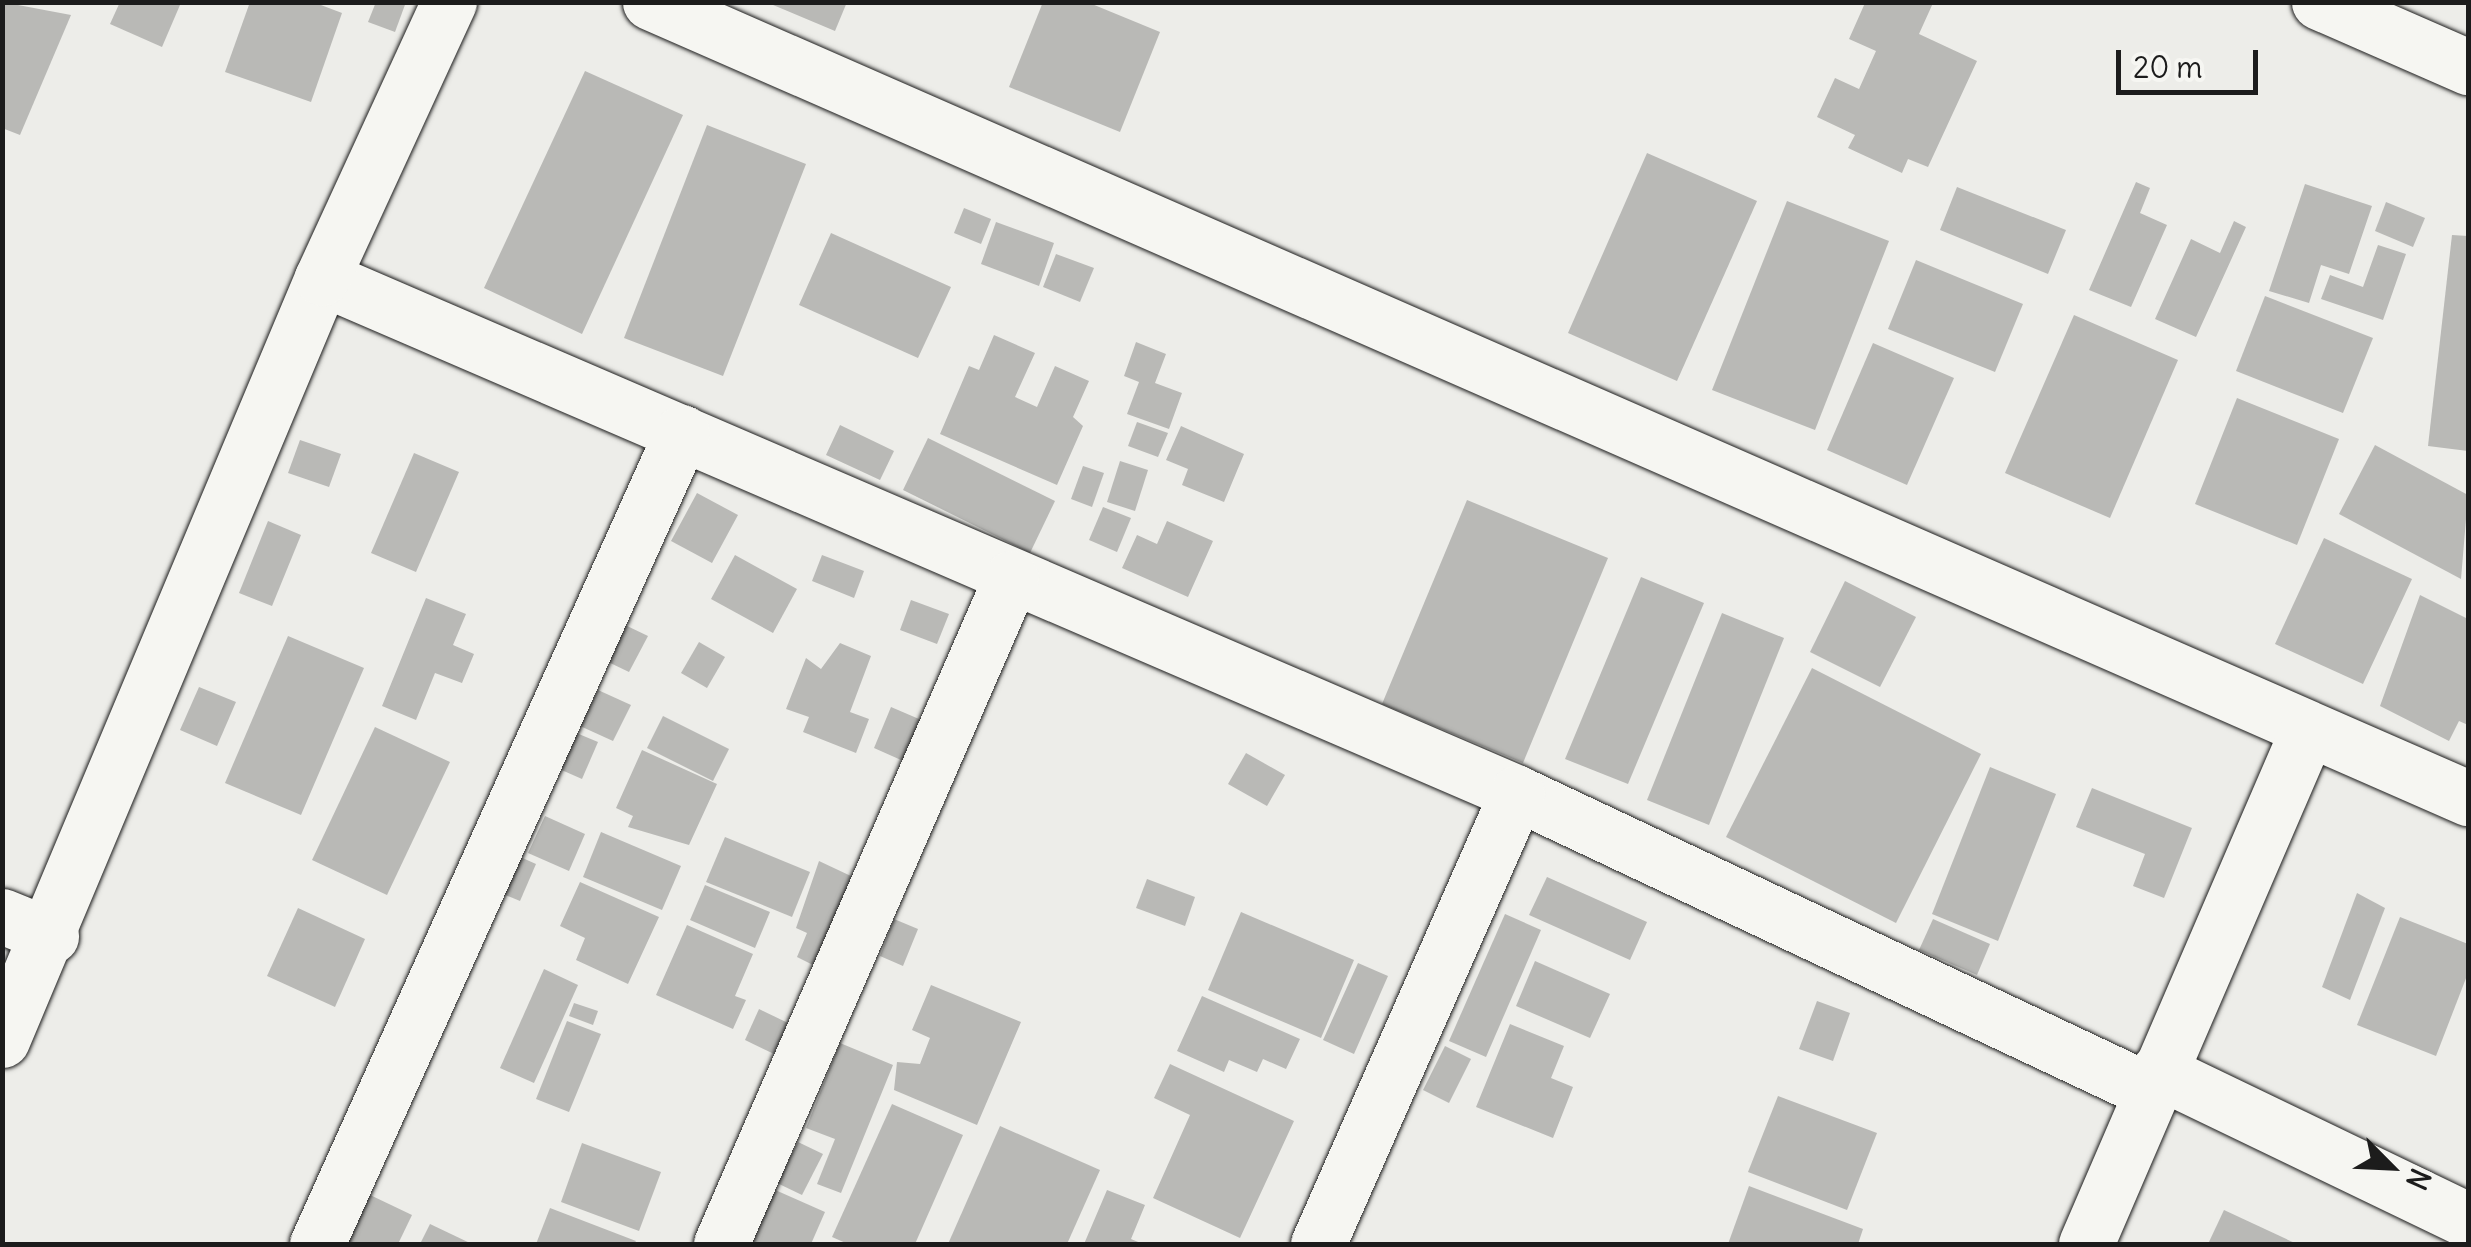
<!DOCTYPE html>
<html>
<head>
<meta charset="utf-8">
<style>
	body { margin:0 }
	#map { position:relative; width:2471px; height:1247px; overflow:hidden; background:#edede9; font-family:Delius,sans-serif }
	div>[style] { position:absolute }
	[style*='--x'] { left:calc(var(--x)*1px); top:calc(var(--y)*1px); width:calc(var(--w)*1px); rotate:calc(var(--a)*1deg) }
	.building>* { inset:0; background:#b9b9b6 }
	.roads { filter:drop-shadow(0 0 2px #1c1c1c) drop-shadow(0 0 2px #1c1c1c) }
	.minor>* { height:55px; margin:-27.5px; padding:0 27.5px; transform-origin:27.5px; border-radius:27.5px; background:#f6f6f2 }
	span { translate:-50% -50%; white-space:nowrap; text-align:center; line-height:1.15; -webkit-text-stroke:8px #f6f6f2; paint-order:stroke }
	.frame { position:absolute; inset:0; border:5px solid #1c1c1c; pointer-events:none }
	.north { position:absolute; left:2341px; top:1117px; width:100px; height:100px; -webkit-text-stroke:8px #f6f6f2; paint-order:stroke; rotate:114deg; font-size:28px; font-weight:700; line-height:40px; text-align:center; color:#1c1c1c }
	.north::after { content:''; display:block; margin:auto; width:35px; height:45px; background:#1c1c1c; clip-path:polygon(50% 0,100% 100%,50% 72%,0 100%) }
	.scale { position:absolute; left:2116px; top:50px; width:142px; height:45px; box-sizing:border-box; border:5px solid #1c1c1c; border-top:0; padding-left:12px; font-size:30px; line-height:35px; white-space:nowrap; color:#1c1c1c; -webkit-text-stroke:8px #f6f6f2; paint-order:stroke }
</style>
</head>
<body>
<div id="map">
	<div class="building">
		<div style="clip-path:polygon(2px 2px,71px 15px,20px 135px,2px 128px)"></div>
		<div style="clip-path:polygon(120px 2px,180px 5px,162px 47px,110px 24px)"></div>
		<div style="clip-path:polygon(250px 2px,313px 2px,342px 13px,311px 102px,225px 72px)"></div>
		<div style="clip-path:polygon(376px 2px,406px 2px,395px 32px,368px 22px)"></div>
		<div style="clip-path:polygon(766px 2px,847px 2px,835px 31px)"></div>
		<div style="clip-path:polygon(1043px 2px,1087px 2px,1160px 32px,1120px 132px,1009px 87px)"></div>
		<div style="clip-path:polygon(1865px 3px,1933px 3px,1919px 34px,1977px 61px,1928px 167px,1908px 159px,1902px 173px,1848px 148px,1855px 135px,1817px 117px,1835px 78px,1859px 89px,1876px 51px,1849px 39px)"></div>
		<div style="clip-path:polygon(585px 71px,683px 115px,582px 334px,484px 288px)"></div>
		<div style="clip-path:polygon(707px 125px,806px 164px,723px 376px,624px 338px)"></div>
		<div style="clip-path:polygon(1647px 153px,1757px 201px,1677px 381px,1568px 333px)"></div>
		<div style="clip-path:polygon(2136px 182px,2150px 188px,2140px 213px,2167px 225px,2131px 307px,2089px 290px)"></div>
		<div style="clip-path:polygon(2305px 184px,2372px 206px,2349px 274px,2321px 265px,2309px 303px,2269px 291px)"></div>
		<div style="clip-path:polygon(1957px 187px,2066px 230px,2048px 274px,1940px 230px)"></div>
		<div style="clip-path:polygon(1787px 201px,1889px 241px,1815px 430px,1712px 390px)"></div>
		<div style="clip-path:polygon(2386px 202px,2425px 218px,2413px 247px,2375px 231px)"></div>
		<div style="clip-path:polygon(964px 208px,991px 219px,981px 244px,954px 233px)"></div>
		<div style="clip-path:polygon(2234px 221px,2246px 227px,2196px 337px,2155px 319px,2191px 239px,2220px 253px)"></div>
		<div style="clip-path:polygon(996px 222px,1054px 243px,1039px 286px,981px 264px)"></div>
		<div style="clip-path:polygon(831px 233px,951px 287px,918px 358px,799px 305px)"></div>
		<div style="clip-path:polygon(2452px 235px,2468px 236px,2468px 451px,2428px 446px)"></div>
		<div style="clip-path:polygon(2378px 245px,2406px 254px,2383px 320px,2321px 299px,2330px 275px,2363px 287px)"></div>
		<div style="clip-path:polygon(1056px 254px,1094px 268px,1080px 302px,1043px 287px)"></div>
		<div style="clip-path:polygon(1916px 260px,2023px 304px,1995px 372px,1888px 329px)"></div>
		<div style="clip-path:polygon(2265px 296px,2373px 338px,2343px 413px,2236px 371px)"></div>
		<div style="clip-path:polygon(2074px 315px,2178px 360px,2110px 518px,2005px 473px)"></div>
		<div style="clip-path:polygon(994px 335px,1035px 353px,1015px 397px,1037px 407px,1055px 366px,1089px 381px,1073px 417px,1083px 426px,1057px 485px,940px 434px,969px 366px,979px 370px)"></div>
		<div style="clip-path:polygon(1136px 342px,1166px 354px,1155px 383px,1182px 393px,1169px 429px,1127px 414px,1139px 382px,1124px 376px)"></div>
		<div style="clip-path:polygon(1873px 343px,1954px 378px,1907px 485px,1827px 450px)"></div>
		<div style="clip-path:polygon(2237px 398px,2339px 439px,2297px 545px,2195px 504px)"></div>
		<div style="clip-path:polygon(1137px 422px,1168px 433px,1158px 457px,1128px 446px)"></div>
		<div style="clip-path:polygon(840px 425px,894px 451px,880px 480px,826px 455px)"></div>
		<div style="clip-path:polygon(1181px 426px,1244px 454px,1224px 502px,1182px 485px,1188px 469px,1166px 460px)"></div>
		<div style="clip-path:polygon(928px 438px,1055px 501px,1030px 553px,903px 490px)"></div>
		<div style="clip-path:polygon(300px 440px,341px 454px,329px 487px,288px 473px)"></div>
		<div style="clip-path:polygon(2375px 445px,2468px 495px,2461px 579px,2339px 514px)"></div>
		<div style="clip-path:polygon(414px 453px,459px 472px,416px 572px,371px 553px)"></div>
		<div style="clip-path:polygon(1120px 461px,1148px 470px,1135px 511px,1107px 502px)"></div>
		<div style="clip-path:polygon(1083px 466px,1104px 473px,1092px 507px,1071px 499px)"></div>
		<div style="clip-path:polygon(697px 493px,738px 515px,712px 563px,671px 541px)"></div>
		<div style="clip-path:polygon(1467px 500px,1608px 558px,1523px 763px,1382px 704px)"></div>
		<div style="clip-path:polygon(1103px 507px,1131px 518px,1117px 552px,1089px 540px)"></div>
		<div style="clip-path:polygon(268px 521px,301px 535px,272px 606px,239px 593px)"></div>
		<div style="clip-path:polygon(1167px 521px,1213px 541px,1188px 597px,1122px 568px,1137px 535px,1157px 544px)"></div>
		<div style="clip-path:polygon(2324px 538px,2412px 579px,2363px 684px,2275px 644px)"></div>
		<div style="clip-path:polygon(735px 555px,797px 589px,773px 633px,711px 599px)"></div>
		<div style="clip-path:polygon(822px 555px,864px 571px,854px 598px,812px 581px)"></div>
		<div style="clip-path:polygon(1641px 577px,1704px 603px,1628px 784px,1565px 759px)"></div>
		<div style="clip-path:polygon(1845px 581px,1916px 617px,1880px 687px,1810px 652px)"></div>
		<div style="clip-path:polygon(2420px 595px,2468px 619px,2468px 725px,2459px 721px,2449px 741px,2380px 706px)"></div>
		<div style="clip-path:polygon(426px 598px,466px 614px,453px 645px,474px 654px,462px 683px,435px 673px,416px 720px,382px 706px)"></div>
		<div style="clip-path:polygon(911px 600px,949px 614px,937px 644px,900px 630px)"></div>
		<div style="clip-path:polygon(1722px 613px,1784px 638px,1709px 825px,1647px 800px)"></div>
		<div style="clip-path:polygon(623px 624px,648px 636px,629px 672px,604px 660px)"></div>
		<div style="clip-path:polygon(288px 636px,364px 668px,301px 815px,225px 783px)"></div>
		<div style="clip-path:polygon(699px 642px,725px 657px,707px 688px,681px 673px)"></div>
		<div style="clip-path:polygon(840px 643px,871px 656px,850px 712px,869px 719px,856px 753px,803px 732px,809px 717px,786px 709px,806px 658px,821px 669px)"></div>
		<div style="clip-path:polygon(1812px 668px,1981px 754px,1896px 923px,1726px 837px)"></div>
		<div style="clip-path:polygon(199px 687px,236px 702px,217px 746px,180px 730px)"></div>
		<div style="clip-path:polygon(598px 690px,631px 705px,613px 741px,580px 726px)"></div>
		<div style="clip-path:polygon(891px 707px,926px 722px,910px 764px,874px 748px)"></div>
		<div style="clip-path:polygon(663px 716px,729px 749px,713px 781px,647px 748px)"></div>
		<div style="clip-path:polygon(375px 727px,450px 762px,387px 895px,312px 860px)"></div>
		<div style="clip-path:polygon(574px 732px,598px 742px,582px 779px,557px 768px)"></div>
		<div style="clip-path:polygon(642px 750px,717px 784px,689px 845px,628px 827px,633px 816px,616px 808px)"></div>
		<div style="clip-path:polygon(1246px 753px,1285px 775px,1267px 806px,1228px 784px)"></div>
		<div style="clip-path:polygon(1990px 767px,2056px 794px,1998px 941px,1932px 914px)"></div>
		<div style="clip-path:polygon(2092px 788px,2192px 828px,2164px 898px,2133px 886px,2145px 854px,2076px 827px)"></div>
		<div style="clip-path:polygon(545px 816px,585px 834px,569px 871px,528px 853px)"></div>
		<div style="clip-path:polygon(601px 832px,681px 866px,662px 910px,583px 877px)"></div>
		<div style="clip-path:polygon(725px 837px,810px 872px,792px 917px,706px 882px)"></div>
		<div style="clip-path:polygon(518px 856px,536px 864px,520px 901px,503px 894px)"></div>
		<div style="clip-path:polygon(819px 861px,853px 877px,813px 965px,797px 957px,807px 933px,796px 928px)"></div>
		<div style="clip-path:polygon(1547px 877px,1647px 922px,1630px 960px,1529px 915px)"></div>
		<div style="clip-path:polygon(1147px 879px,1195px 897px,1185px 926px,1136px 908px)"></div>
		<div style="clip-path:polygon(580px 882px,659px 917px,628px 984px,576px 960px,585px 938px,560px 926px)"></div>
		<div style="clip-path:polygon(705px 885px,770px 912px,755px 948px,690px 920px)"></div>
		<div style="clip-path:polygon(2357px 893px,2385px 908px,2350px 1000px,2322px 987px)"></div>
		<div style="clip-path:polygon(298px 908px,365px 939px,335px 1007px,267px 976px)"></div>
		<div style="clip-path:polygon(1241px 912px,1354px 960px,1321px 1038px,1208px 990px)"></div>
		<div style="clip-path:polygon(1505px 914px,1541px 930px,1486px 1057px,1449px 1041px)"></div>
		<div style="clip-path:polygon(2400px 917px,2468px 944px,2468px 973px,2436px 1056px,2357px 1025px)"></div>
		<div style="clip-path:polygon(894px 919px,918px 929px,903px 966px,880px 956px)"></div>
		<div style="clip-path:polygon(1933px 919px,1990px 944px,1977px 975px,1919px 950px)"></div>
		<div style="clip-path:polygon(687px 925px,753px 954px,735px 996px,746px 1000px,733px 1029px,656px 995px)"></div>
		<div style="clip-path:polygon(1535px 961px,1610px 994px,1590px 1038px,1516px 1006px)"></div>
		<div style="clip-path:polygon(1358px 963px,1388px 976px,1354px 1054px,1323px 1040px)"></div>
		<div style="clip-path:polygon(544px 969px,578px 985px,534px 1083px,500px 1068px)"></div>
		<div style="clip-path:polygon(931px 985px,1021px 1022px,977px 1125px,894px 1090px,897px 1062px,920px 1064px,930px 1038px,912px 1030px)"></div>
		<div style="clip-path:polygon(1202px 996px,1300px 1039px,1286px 1069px,1263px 1059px,1257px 1072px,1229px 1060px,1224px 1072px,1177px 1051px)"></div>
		<div style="clip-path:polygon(1817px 1001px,1850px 1013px,1833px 1061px,1799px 1049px)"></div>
		<div style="clip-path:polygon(574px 1003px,598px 1011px,593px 1025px,569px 1016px)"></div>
		<div style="clip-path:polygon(759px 1009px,788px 1023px,774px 1054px,745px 1040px)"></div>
		<div style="clip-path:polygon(567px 1021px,601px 1034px,569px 1112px,536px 1099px)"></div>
		<div style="clip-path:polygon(1510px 1024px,1564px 1046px,1551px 1078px,1573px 1087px,1553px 1138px,1476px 1107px)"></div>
		<div style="clip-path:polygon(840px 1043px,893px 1065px,841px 1193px,817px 1184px,835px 1139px,806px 1128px)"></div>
		<div style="clip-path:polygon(1445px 1046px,1471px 1059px,1449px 1103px,1423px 1090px)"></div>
		<div style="clip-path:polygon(1170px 1064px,1294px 1121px,1240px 1238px,1153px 1198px,1190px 1115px,1154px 1098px)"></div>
		<div style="clip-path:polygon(1778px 1096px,1877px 1133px,1847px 1210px,1748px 1172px)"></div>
		<div style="clip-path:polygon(892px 1104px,963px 1135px,915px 1244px,848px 1244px,832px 1237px)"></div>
		<div style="clip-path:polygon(1000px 1126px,1100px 1170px,1067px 1244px,948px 1244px)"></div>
		<div style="clip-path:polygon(798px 1142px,823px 1154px,802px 1195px,777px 1183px)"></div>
		<div style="clip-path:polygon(582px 1143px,661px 1172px,639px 1231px,561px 1202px)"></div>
		<div style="clip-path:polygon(1749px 1186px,1863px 1229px,1858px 1244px,1728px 1244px)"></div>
		<div style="clip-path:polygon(773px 1189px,825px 1212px,811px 1244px,749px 1244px)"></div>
		<div style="clip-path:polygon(1107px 1190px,1145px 1205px,1131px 1239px,1143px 1244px,1084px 1244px)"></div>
		<div style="clip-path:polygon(368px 1194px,412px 1215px,398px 1244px,344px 1244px)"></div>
		<div style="clip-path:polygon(550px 1208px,636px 1241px,634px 1244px,536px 1244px)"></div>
		<div style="clip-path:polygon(2224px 1210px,2297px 1244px,2208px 1244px)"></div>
		<div style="clip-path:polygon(430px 1224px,472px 1244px,420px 1244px)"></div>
	</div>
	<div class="roads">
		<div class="minor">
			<div style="--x:650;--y:2;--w:1985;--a:23.65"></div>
			<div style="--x:2319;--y:2;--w:163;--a:23.6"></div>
			<div style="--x:322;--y:278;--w:1301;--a:23.31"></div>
			<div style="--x:1517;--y:793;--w:700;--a:25.21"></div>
			<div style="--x:2;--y:916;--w:53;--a:22.2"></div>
			<div style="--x:2;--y:1040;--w:826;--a:-67.22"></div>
			<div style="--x:322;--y:278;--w:304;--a:-65.3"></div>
			<div style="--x:2158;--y:1071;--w:344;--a:25.7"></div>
			<div style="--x:317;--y:1244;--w:890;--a:-65.8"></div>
			<div style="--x:721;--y:1244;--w:726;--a:-66.47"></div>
			<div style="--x:1318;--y:1244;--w:493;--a:-66.2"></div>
			<div style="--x:2086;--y:1244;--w:561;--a:-66.68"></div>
		</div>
	</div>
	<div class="frame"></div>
	<div class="north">N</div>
	<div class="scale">20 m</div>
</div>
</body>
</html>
